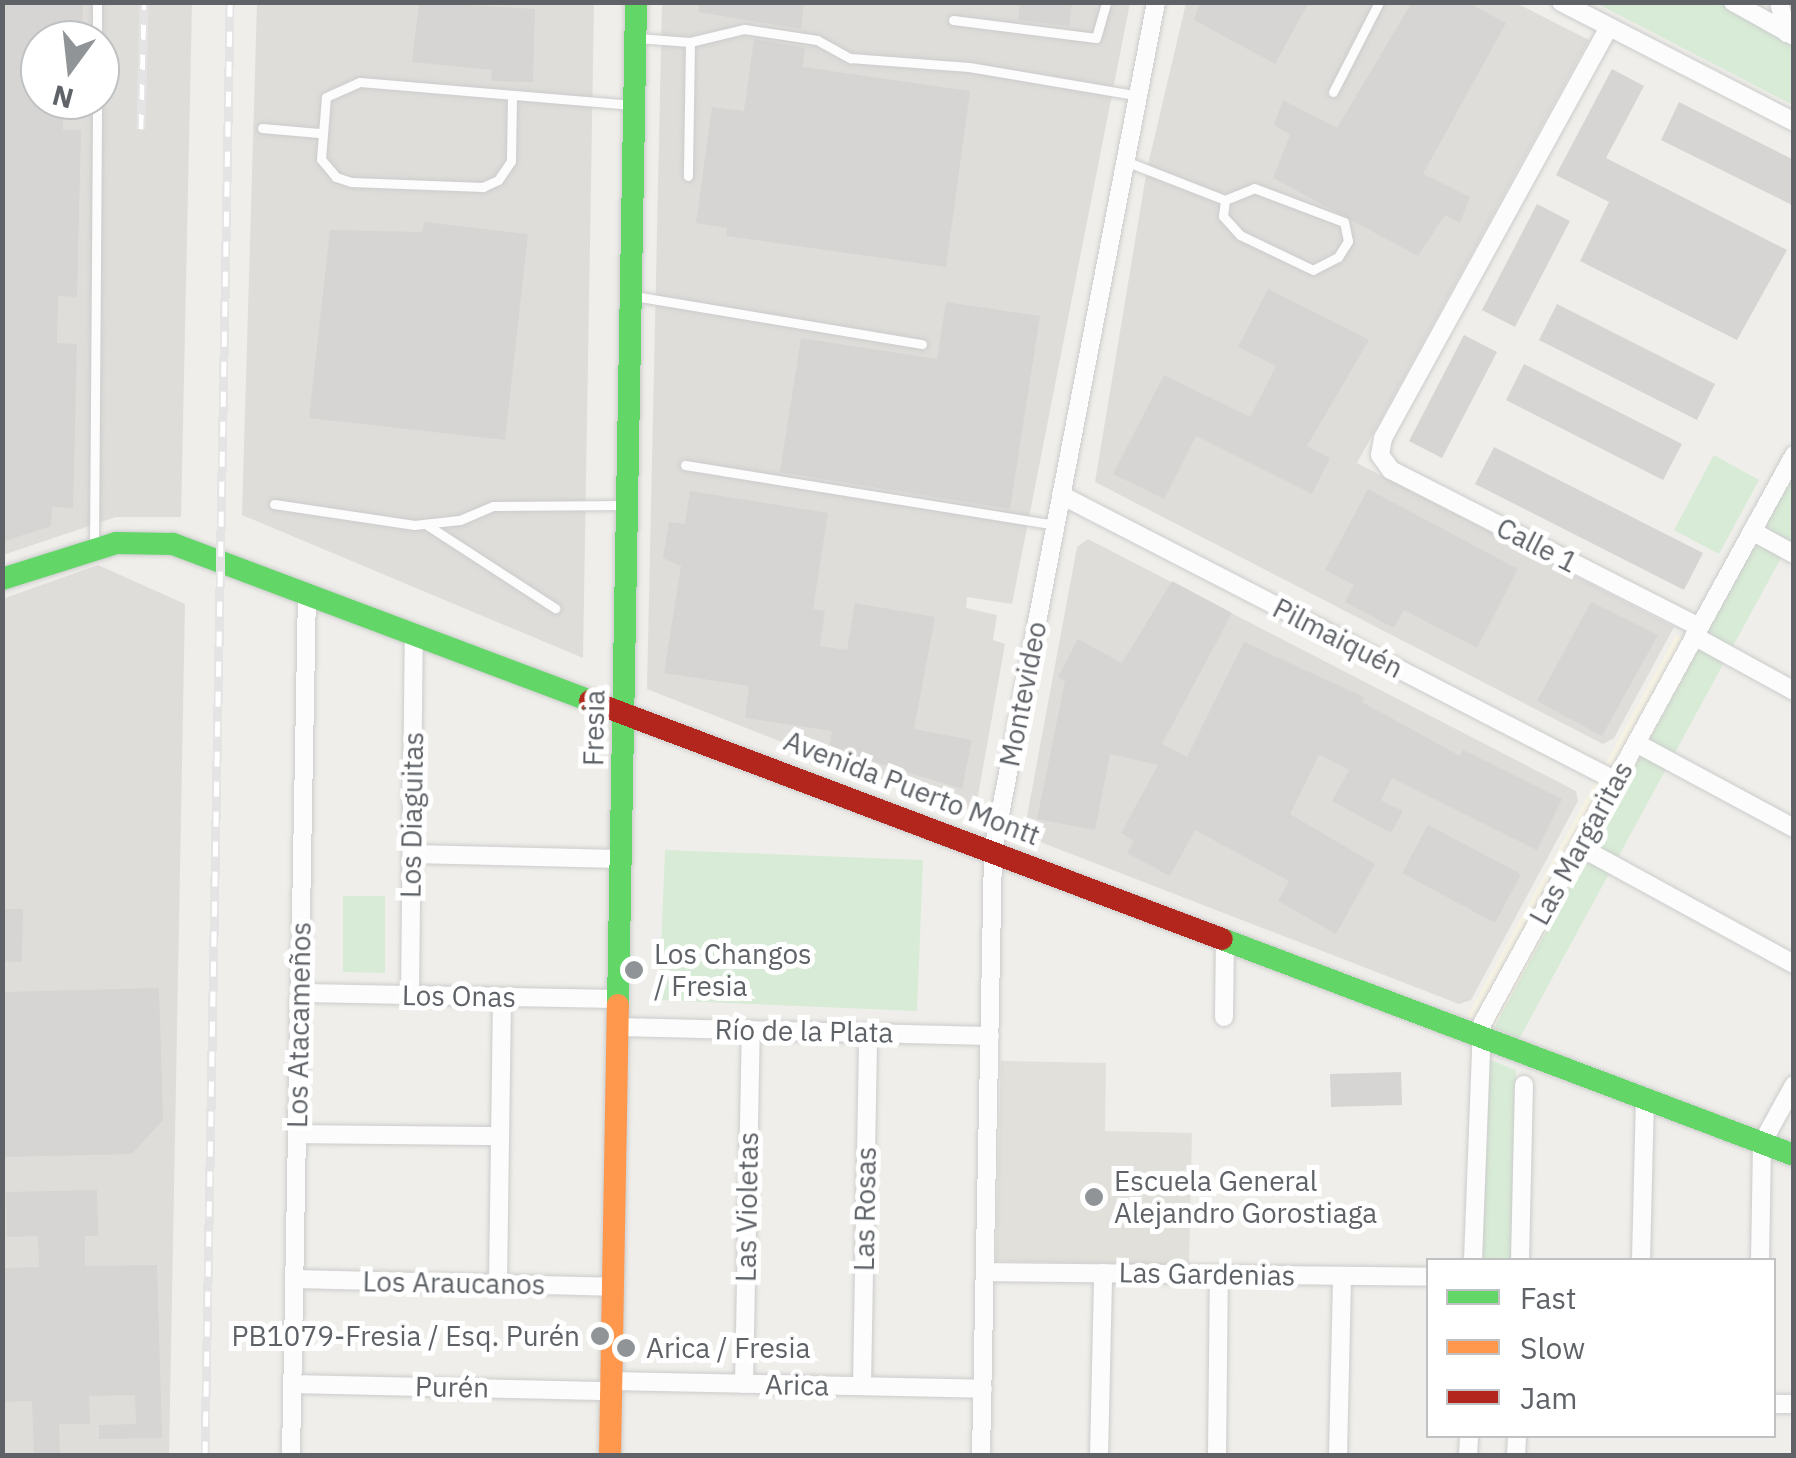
<!DOCTYPE html>
<html>
<head>
<meta charset="utf-8">
<style>
	body { margin:0 }
	#map { position:relative; width:1796px; height:1458px; overflow:hidden; background:#efeeea; font-family:"IBM Plex Sans",sans-serif }
	div>[style] { position:absolute }
	[style*='--x'] { left:calc(var(--x)*1px); top:calc(var(--y)*1px); width:calc(var(--w)*1px); rotate:calc(var(--a)*1deg) }
	.commercial>* { inset:0; background:#f7f3e4 }
	.industrial>* { inset:0; background:#dfddda }
	.education>* { inset:0; background:#e2e0da }
	.green>* { inset:0; background:#d8ebd6 }
	.building>* { inset:0; background:#d6d5d3 }
	.roads { filter:drop-shadow(0 0 2px #cbcccc) drop-shadow(0 0 2px #cbcccc) }
	.lane>* { height:9px; margin:-4.5px; padding:0 4.5px; transform-origin:4.5px; border-radius:4.5px; background:#fdfcfc }
	.street>* { height:18px; margin:-9px; padding:0 9px; transform-origin:9px; border-radius:9px; background:#fdfcfc }
	.fast>* { height:22px; margin:-11px; padding:0 11px; transform-origin:11px; border-radius:11px; background:#63d668 }
	.slow>* { height:22px; margin:-11px; padding:0 11px; transform-origin:11px; border-radius:11px; background:#ff974d }
	.jam>* { height:22px; margin:-11px; padding:0 11px; transform-origin:11px; border-radius:11px; background:#b3261e }
	.rail>* { height:9px; margin-top:-4.5px; transform-origin:0; background:repeating-linear-gradient(90deg,#fff 0 15px,#e4e4e4 0 30px); box-sizing:border-box; border-block:2px solid #e4e4e4 }
	.dots>* { width:28px; height:28px; translate:-50% -50%; box-sizing:border-box; border:5px solid #fff; border-radius:50% }
	span { translate:-50% -50%; white-space:nowrap; text-align:center; line-height:1.15; -webkit-text-stroke:10px #fff; paint-order:stroke }
	.street-label { font-size:28px; color:#5f6368 }
	.poi-label { font-size:28px; color:#5f6368 }
	.left { translate:0 -50%; text-align:left }
	.right { translate:-100% -50%; text-align:right }
	.frame { position:absolute; inset:0; border:5px solid #5f6368; pointer-events:none }
	.legend { position:absolute; left:1426px; top:1258px; width:350px; height:180px; box-sizing:border-box; background:#fff; border:2px solid #bfc1c3; margin:0; padding:12px 18px; list-style:none; font-size:30px; color:#5f6368 }
	.legend li { display:flex; align-items:center; gap:20px; height:50px }
	.legend b { width:50px; border:2px solid #bfc1c3 }
	.north { position:absolute; left:20px; top:20px; width:100px; height:100px; box-sizing:border-box; background:#fff; border:2px solid #bfc1c3; border-radius:50%; rotate:195deg; font-size:28px; font-weight:700; line-height:40px; text-align:center; color:#5f6368 }
	.north::after { content:''; display:block; margin:auto; width:35px; height:45px; background:#919496; clip-path:polygon(50% 0,100% 100%,50% 72%,0 100%) }
</style>
</head>
<body>
<div id="map">
	<div class="commercial">
		<div style="clip-path:polygon(1676px 635px,1707px 651px,1503px 1029px,1467px 1017px)"></div>
	</div>
	<div class="industrial">
		<div style="clip-path:polygon(evenodd,2px 3px,192px 3px,181px 517px,116px 517px,3px 555px,2px 3px,40px 40px,100px 40px,100px 100px,40px 100px,40px 40px)"></div>
		<div style="clip-path:polygon(257px 3px,594px 3px,583px 658px,242px 515px)"></div>
		<div style="clip-path:polygon(662px 3px,1130px 3px,1012px 604px,967px 597px,966px 608px,997px 615px,993px 640px,1005px 644px,976px 807px,963px 813px,647px 689px)"></div>
		<div style="clip-path:polygon(1186px 3px,1516px 3px,1589px 40px,1357px 463px,1674px 627px,1614px 738px,1603px 744px,1095px 482px,1147px 169px)"></div>
		<div style="clip-path:polygon(1088px 539px,1576px 791px,1578px 801px,1471px 1000px,1459px 1004px,1030px 838px,1025px 827px,1077px 547px)"></div>
		<div style="clip-path:polygon(98px 565px,185px 604px,169px 1455px,3px 1455px,2px 599px)"></div>
	</div>
	<div class="education">
		<div style="clip-path:polygon(1001px 1061px,1106px 1063px,1105px 1131px,1192px 1133px,1189px 1265px,996px 1261px)"></div>
	</div>
	<div class="green">
		<div style="clip-path:polygon(1596px 3px,1720px 3px,1793px 46px,1793px 105px)"></div>
		<div style="clip-path:polygon(1714px 455px,1759px 480px,1719px 554px,1674px 530px)"></div>
		<div style="clip-path:polygon(1793px 474px,1793px 536px,1519px 1039px,1494px 1028px)"></div>
		<div style="clip-path:polygon(665px 850px,923px 860px,917px 1011px,659px 1000px)"></div>
		<div style="clip-path:polygon(343px 896px,385px 896px,385px 973px,343px 972px)"></div>
		<div style="clip-path:polygon(1488px 1059px,1516px 1070px,1512px 1260px,1483px 1260px)"></div>
	</div>
	<div class="building">
		<div style="clip-path:polygon(2px 2px,83px 2px,82px 40px,40px 40px,40px 100px,63px 100px,63px 130px,81px 130px,77px 297px,58px 296px,57px 343px,77px 344px,73px 508px,52px 507px,51px 526px,2px 542px)"></div>
		<div style="clip-path:polygon(419px 2px,535px 9px,533px 82px,491px 81px,492px 70px,412px 62px)"></div>
		<div style="clip-path:polygon(699px 2px,804px 2px,801px 29px,698px 12px)"></div>
		<div style="clip-path:polygon(1020px 2px,1072px 2px,1069px 26px,1018px 20px)"></div>
		<div style="clip-path:polygon(1200px 2px,1309px 2px,1275px 64px,1194px 20px)"></div>
		<div style="clip-path:polygon(1412px 2px,1467px 2px,1506px 23px,1423px 174px,1470px 197px,1460px 223px,1445px 215px,1418px 256px,1273px 178px,1290px 135px,1274px 125px,1283px 100px,1337px 128px)"></div>
		<div style="clip-path:polygon(754px 39px,805px 48px,803px 67px,970px 91px,946px 267px,726px 236px,727px 228px,696px 223px,712px 107px,744px 111px)"></div>
		<div style="clip-path:polygon(1612px 69px,1644px 86px,1606px 158px,1787px 250px,1737px 340px,1580px 261px,1609px 202px,1556px 175px)"></div>
		<div style="clip-path:polygon(1679px 102px,1794px 160px,1794px 206px,1661px 140px)"></div>
		<div style="clip-path:polygon(1537px 204px,1570px 221px,1515px 327px,1482px 310px)"></div>
		<div style="clip-path:polygon(424px 222px,528px 234px,505px 440px,309px 418px,330px 230px,422px 232px)"></div>
		<div style="clip-path:polygon(1268px 289px,1369px 340px,1307px 446px,1330px 458px,1312px 494px,1196px 436px,1164px 499px,1113px 474px,1164px 375px,1250px 417px,1276px 366px,1238px 347px)"></div>
		<div style="clip-path:polygon(946px 302px,1040px 316px,1010px 509px,780px 472px,801px 338px,937px 359px)"></div>
		<div style="clip-path:polygon(1557px 304px,1715px 384px,1697px 420px,1539px 340px)"></div>
		<div style="clip-path:polygon(1464px 335px,1497px 352px,1442px 458px,1409px 441px)"></div>
		<div style="clip-path:polygon(1524px 364px,1682px 444px,1663px 480px,1506px 400px)"></div>
		<div style="clip-path:polygon(1494px 447px,1703px 553px,1684px 590px,1475px 484px)"></div>
		<div style="clip-path:polygon(1368px 489px,1518px 569px,1477px 648px,1404px 610px,1394px 628px,1345px 602px,1354px 585px,1325px 570px)"></div>
		<div style="clip-path:polygon(690px 491px,828px 513px,813px 609px,825px 611px,820px 646px,847px 650px,855px 603px,935px 617px,914px 729px,972px 740px,962px 789px,829px 748px,832px 731px,745px 718px,749px 686px,664px 673px,681px 566px,663px 558px,669px 522px,685px 524px)"></div>
		<div style="clip-path:polygon(1172px 581px,1232px 613px,1162px 744px,1187px 757px,1244px 642px,1364px 697px,1362px 702px,1460px 756px,1463px 750px,1562px 799px,1537px 850px,1392px 778px,1381px 800px,1403px 811px,1391px 833px,1332px 801px,1349px 770px,1319px 755px,1290px 814px,1375px 864px,1336px 934px,1278px 901px,1289px 881px,1195px 830px,1170px 876px,1127px 853px,1134px 841px,1121px 833px,1158px 765px,1110px 754px,1095px 830px,1037px 819px,1065px 681px,1058px 677px,1078px 639px,1122px 663px)"></div>
		<div style="clip-path:polygon(1591px 602px,1658px 635px,1602px 736px,1537px 701px)"></div>
		<div style="clip-path:polygon(1428px 825px,1521px 874px,1495px 923px,1402px 873px)"></div>
		<div style="clip-path:polygon(2px 909px,23px 909px,22px 962px,2px 961px)"></div>
		<div style="clip-path:polygon(159px 988px,163px 1120px,132px 1154px,2px 1157px,2px 992px)"></div>
		<div style="clip-path:polygon(1401px 1072px,1402px 1105px,1331px 1107px,1330px 1074px)"></div>
		<div style="clip-path:polygon(97px 1190px,98px 1236px,85px 1236px,85px 1266px,157px 1265px,162px 1438px,99px 1439px,99px 1425px,136px 1424px,135px 1395px,89px 1396px,90px 1424px,59px 1424px,60px 1456px,34px 1456px,32px 1401px,2px 1402px,2px 1268px,39px 1267px,38px 1236px,7px 1237px,6px 1192px)"></div>
	</div>
	<div class="roads">
		<div class="lane">
			<div style="--x:953;--y:20;--w:144;--a:7.2"></div>
			<div style="--x:1096;--y:38;--w:37;--a:-74"></div>
			<div style="--x:637;--y:38;--w:53;--a:4.3"></div>
			<div style="--x:690;--y:42;--w:134;--a:90.9"></div>
			<div style="--x:97;--y:40;--w:38;--a:-90"></div>
			<div style="--x:690;--y:42;--w:56;--a:-13.5"></div>
			<div style="--x:744;--y:29;--w:74;--a:8.6"></div>
			<div style="--x:817;--y:40;--w:38;--a:29"></div>
			<div style="--x:850;--y:58;--w:119;--a:4.3"></div>
			<div style="--x:969;--y:67;--w:167;--a:9.6"></div>
			<div style="--x:1333;--y:92;--w:101;--a:-62.9"></div>
			<div style="--x:512;--y:96;--w:65;--a:90.9"></div>
			<div style="--x:511;--y:161;--w:23;--a:124"></div>
			<div style="--x:498;--y:180;--w:17;--a:155"></div>
			<div style="--x:483;--y:187;--w:132;--a:-177.8"></div>
			<div style="--x:351;--y:182;--w:16;--a:-162"></div>
			<div style="--x:336;--y:177;--w:23;--a:-130"></div>
			<div style="--x:321;--y:159;--w:62;--a:-85.4"></div>
			<div style="--x:326;--y:97;--w:37;--a:-24"></div>
			<div style="--x:360;--y:82;--w:274;--a:4.8"></div>
			<div style="--x:262;--y:128;--w:57;--a:5"></div>
			<div style="--x:1125;--y:161;--w:107;--a:21.3"></div>
			<div style="--x:1254;--y:188;--w:96;--a:20.7"></div>
			<div style="--x:1344;--y:222;--w:19;--a:78"></div>
			<div style="--x:1348;--y:241;--w:19;--a:122"></div>
			<div style="--x:1338;--y:257;--w:28;--a:153"></div>
			<div style="--x:1313;--y:270;--w:81;--a:-154.4"></div>
			<div style="--x:1240;--y:235;--w:25;--a:-132"></div>
			<div style="--x:1223;--y:216;--w:16;--a:-83"></div>
			<div style="--x:1225;--y:200;--w:31;--a:-22"></div>
			<div style="--x:634;--y:296;--w:292;--a:9.5"></div>
			<div style="--x:685;--y:465;--w:375;--a:9.2"></div>
			<div style="--x:274;--y:504;--w:142;--a:8.5"></div>
			<div style="--x:414;--y:525;--w:46;--a:-6.2"></div>
			<div style="--x:460;--y:520;--w:36;--a:-23"></div>
			<div style="--x:493;--y:506;--w:134;--a:-0.4"></div>
			<div style="--x:427;--y:525;--w:153;--a:33"></div>
			<div style="--x:94;--y:547;--w:447;--a:-89.6"></div>
		</div>
		<div class="street">
			<div style="--x:1561;--y:2;--w:262;--a:27.2"></div>
			<div style="--x:1733;--y:2;--w:70;--a:29.1"></div>
			<div style="--x:1779;--y:2;--w:32;--a:76"></div>
			<div style="--x:1787;--y:33;--w:6;--a:-18"></div>
			<div style="--x:1609;--y:27;--w:469;--a:118.8"></div>
			<div style="--x:1383;--y:438;--w:17;--a:100"></div>
			<div style="--x:1380;--y:455;--w:19;--a:54"></div>
			<div style="--x:1391;--y:470;--w:346;--a:27"></div>
			<div style="--x:1061;--y:495;--w:624;--a:27.26"></div>
			<div style="--x:1752;--y:531;--w:48;--a:28.7"></div>
			<div style="--x:1694;--y:636;--w:114;--a:28.8"></div>
			<div style="--x:1636;--y:743;--w:179;--a:28.3"></div>
			<div style="--x:1580;--y:847;--w:244;--a:28.7"></div>
			<div style="--x:412;--y:854;--w:209;--a:1.4"></div>
			<div style="--x:300;--y:993;--w:319;--a:1.1"></div>
			<div style="--x:410;--y:995;--w:361;--a:-89.4"></div>
			<div style="--x:1224;--y:1017;--w:78;--a:-89.3"></div>
			<div style="--x:618;--y:1027;--w:372;--a:1.4"></div>
			<div style="--x:297;--y:1134;--w:203;--a:0.6"></div>
			<div style="--x:1473;--y:1260;--w:236;--a:-87.8"></div>
			<div style="--x:1482;--y:1024;--w:649;--a:-61.26"></div>
			<div style="--x:1520;--y:1260;--w:175;--a:-88.7"></div>
			<div style="--x:1641;--y:1260;--w:162;--a:-88.6"></div>
			<div style="--x:1760;--y:1260;--w:117;--a:-89"></div>
			<div style="--x:1762;--y:1143;--w:66;--a:-61.1"></div>
			<div style="--x:985;--y:1272;--w:443;--a:0.6"></div>
			<div style="--x:294;--y:1279;--w:319;--a:1.4"></div>
			<div style="--x:498;--y:1284;--w:287;--a:-89.2"></div>
			<div style="--x:611;--y:1381;--w:372;--a:1.2"></div>
			<div style="--x:292;--y:1384;--w:319;--a:1.3"></div>
			<div style="--x:744;--y:1384;--w:354;--a:-88.9"></div>
			<div style="--x:862;--y:1386;--w:353;--a:-89"></div>
			<div style="--x:1774;--y:1404;--w:20;--a:0"></div>
			<div style="--x:291;--y:1456;--w:861;--a:-88.94"></div>
			<div style="--x:981;--y:1456;--w:605;--a:-88.86"></div>
			<div style="--x:993;--y:851;--w:865;--a:-79.13"></div>
			<div style="--x:1099;--y:1456;--w:183;--a:-88.7"></div>
			<div style="--x:1217;--y:1456;--w:181;--a:-89.4"></div>
			<div style="--x:1338;--y:1456;--w:180;--a:-88.7"></div>
			<div style="--x:1468;--y:1456;--w:20;--a:-87"></div>
			<div style="--x:1516;--y:1456;--w:20;--a:-87"></div>
		</div>
		<div class="fast">
			<div style="--x:2;--y:579;--w:120;--a:-17.5"></div>
			<div style="--x:116;--y:543;--w:57;--a:1"></div>
			<div style="--x:173;--y:544;--w:446;--a:20.6"></div>
			<div style="--x:1222;--y:939;--w:611;--a:20.69"></div>
			<div style="--x:618;--y:1005;--w:1003;--a:-88.97"></div>
		</div>
		<div class="slow">
			<div style="--x:610;--y:1456;--w:451;--a:-89"></div>
		</div>
		<div class="jam">
			<div style="--x:590;--y:701;--w:675;--a:20.64"></div>
		</div>
	</div>
	<div class="rail">
		<div style="--x:141;--y:129;--w:127;--a:-88.6"></div>
		<div style="--x:205;--y:1456;--w:1454;--a:-89.01"></div>
	</div>
	<div class="dots">
		<div style="left:634px;top:970px;background:#919496"></div>
		<div style="left:1094px;top:1197px;background:#919496"></div>
		<div style="left:600px;top:1336px;background:#919496"></div>
		<div style="left:626px;top:1348px;background:#919496"></div>
	</div>
	<div class="street-label">
		<span style="left:1537px;top:545px;rotate:27deg">Calle 1</span>
		<span style="left:1338px;top:638px;rotate:27deg">Pilmaiquén</span>
		<span style="left:1023px;top:694px;rotate:-79deg">Montevideo</span>
		<span style="left:594px;top:728px;rotate:-89deg">Fresia</span>
		<span style="left:912px;top:788px;rotate:21deg">Avenida Puerto Montt</span>
		<span style="left:412px;top:815px;rotate:-89deg">Los Diaguitas</span>
		<span style="left:1581px;top:843px;rotate:-61deg">Las Margaritas</span>
		<span style="left:459px;top:996px;rotate:1deg">Los Onas</span>
		<span style="left:299px;top:1025px;rotate:-89deg">Los Atacameños</span>
		<span style="left:804px;top:1031px;rotate:1deg">Río de la Plata</span>
		<span style="left:747px;top:1207px;rotate:-89deg">Las Violetas</span>
		<span style="left:865px;top:1209px;rotate:-89deg">Las Rosas</span>
		<span style="left:1207px;top:1274px;rotate:1deg">Las Gardenias</span>
		<span style="left:454px;top:1283px;rotate:1deg">Los Araucanos</span>
		<span style="left:797px;top:1385px;rotate:1deg">Arica</span>
		<span style="left:452px;top:1387px;rotate:1deg">Purén</span>
	</div>
	<div class="poi-label">
		<span class="left" style="left:654px;top:970px">Los Changos<br>/ Fresia</span>
		<span class="left" style="left:1114px;top:1197px">Escuela General<br>Alejandro Gorostiaga</span>
		<span class="right" style="left:580px;top:1336px">PB1079-Fresia / Esq. Purén</span>
		<span class="left" style="left:646px;top:1348px">Arica / Fresia</span>
	</div>
	<div class="frame"></div>
	<ul class="legend">
	<li><b style="height:12px;background:#63d668"></b>Fast</li>
	<li><b style="height:12px;background:#ff974d"></b>Slow</li>
	<li><b style="height:12px;background:#b3261e"></b>Jam</li>
	</ul>
	<div class="north">N</div>
</div>
</body>
</html>
